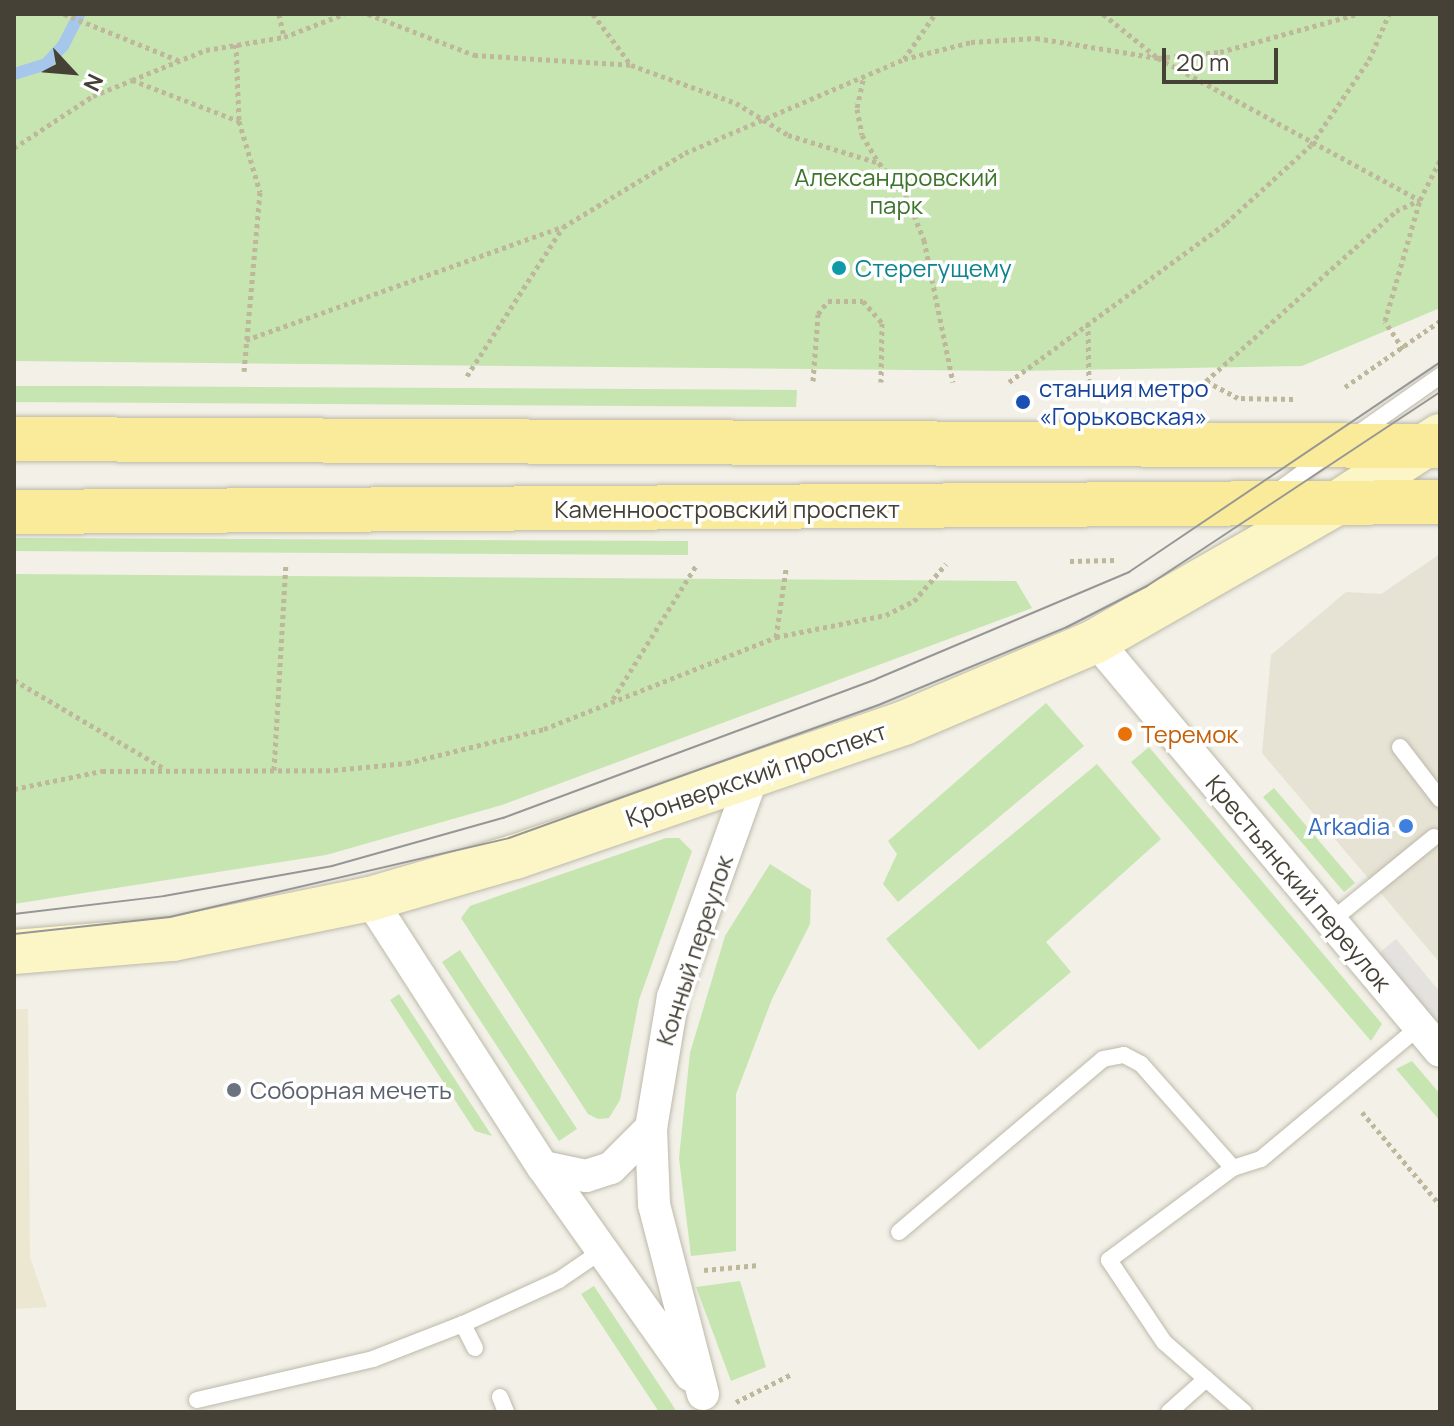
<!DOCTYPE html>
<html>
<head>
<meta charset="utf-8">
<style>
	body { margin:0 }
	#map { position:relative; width:1454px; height:1426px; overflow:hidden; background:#f2f0e7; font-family:Manrope,sans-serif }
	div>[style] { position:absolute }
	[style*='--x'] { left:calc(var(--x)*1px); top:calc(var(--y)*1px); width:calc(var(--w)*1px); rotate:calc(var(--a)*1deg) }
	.residential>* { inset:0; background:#e6e3d5 }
	.education>* { inset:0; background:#ebe7d1 }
	.green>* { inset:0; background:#c6e5b1 }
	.parking>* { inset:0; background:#e4e2de }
	.stream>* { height:12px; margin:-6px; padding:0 6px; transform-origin:6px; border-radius:6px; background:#a6c6ec }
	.path>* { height:5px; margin-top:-2.5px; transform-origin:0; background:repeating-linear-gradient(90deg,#beb79c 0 4px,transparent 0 8px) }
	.roads { filter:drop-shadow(0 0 2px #bdb9aa) drop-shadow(0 0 2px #bdb9aa) }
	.lane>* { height:16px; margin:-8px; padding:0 8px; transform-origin:8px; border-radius:8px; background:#fff }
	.street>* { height:32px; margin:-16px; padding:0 16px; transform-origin:16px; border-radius:16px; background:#fff }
	.secondary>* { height:44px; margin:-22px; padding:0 22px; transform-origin:22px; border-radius:22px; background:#fcf6c7 }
	.primary>* { height:44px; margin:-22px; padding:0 22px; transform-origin:22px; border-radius:22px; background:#f9eb99 }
	.tram>* { height:2px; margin:-1px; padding:0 1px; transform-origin:1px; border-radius:1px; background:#969696 }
	.dots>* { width:22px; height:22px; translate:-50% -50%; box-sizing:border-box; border:4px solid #fff; border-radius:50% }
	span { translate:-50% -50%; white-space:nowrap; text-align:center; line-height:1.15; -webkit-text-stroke:7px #fff; paint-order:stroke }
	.park-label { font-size:24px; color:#3d742c }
	.culture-label { font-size:24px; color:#0d838f }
	.left { translate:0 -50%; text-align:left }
	.transit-label { font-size:24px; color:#164399 }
	.street-label { font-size:24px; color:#454136 }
	.food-label { font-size:24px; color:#c56008 }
	.shop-label { font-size:24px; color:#366cbe }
	.right { translate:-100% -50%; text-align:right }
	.worship-label { font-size:24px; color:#5b616d }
	.frame { position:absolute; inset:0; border:16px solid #454136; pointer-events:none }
	.north { position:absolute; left:32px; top:32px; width:80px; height:80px; -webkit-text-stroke:6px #fff; paint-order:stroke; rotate:116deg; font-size:22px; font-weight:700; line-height:32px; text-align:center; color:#454136 }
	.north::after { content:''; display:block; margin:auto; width:28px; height:36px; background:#454136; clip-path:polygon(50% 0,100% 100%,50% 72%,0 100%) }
	.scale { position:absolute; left:1162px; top:48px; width:116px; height:36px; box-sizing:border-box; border:4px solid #454136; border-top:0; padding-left:10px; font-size:24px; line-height:28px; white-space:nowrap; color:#454136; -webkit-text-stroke:6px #fff; paint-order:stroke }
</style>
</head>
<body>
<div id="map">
	<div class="residential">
		<div style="clip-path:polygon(1440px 554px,1440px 963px,1262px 753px,1271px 655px,1346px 592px,1381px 594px)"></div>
	</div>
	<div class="education">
		<div style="clip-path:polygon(14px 1009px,28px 1009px,30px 1257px,47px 1307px,14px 1309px)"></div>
	</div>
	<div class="green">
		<div style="clip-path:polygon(14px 14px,1440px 14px,1440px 308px,1302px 366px,1012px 371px,14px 361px)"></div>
		<div style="clip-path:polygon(14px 386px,98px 386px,797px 390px,796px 407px,14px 402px)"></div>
		<div style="clip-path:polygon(14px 538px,688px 541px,688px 555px,14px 551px)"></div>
		<div style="clip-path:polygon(14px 574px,1016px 581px,1032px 608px,502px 805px,326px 855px,14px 904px)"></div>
		<div style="clip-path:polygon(1046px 703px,1084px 746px,898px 902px,883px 884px,897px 854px,888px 841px)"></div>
		<div style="clip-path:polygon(1149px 747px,1382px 1024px,1371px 1041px,1131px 762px)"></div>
		<div style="clip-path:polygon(1097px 764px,1161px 839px,1046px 942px,1071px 972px,979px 1050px,886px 939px)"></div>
		<div style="clip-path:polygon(1274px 788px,1355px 883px,1344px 892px,1263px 797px)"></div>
		<div style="clip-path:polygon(666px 838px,679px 838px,692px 851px,639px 1000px,620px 1100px,609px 1118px,598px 1119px,588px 1114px,461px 918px,470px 906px)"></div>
		<div style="clip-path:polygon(770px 864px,811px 890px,810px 924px,772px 999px,736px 1094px,736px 1251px,691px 1256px,679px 1158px,690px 1053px,725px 936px)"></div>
		<div style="clip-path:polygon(460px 950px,577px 1129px,559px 1141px,442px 962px)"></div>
		<div style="clip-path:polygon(399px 994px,492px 1136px,475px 1131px,390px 1000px)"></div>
		<div style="clip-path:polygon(1412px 1061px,1440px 1094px,1440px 1121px,1396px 1069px)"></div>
		<div style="clip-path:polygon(740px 1281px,766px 1367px,731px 1381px,696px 1287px)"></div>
		<div style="clip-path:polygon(594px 1286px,677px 1412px,659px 1412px,581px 1294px)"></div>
	</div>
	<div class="parking">
		<div style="clip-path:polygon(1396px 939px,1440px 992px,1440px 1028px,1378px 954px)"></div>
	</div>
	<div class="stream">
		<div style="--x:14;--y:74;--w:34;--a:-17"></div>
		<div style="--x:46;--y:64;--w:25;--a:-47"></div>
		<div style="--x:63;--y:46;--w:36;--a:-63"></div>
	</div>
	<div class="path">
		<div style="--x:64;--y:14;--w:123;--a:22"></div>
		<div style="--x:279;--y:14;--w:24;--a:78"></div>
		<div style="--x:368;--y:14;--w:114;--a:21.1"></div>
		<div style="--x:474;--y:55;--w:157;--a:3.6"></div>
		<div style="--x:631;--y:65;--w:112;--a:19.9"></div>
		<div style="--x:736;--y:103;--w:61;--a:31.6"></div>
		<div style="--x:788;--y:135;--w:95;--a:17.1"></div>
		<div style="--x:879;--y:163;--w:40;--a:49"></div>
		<div style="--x:905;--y:193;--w:51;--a:68"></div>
		<div style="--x:924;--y:240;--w:145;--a:78.5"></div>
		<div style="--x:593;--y:14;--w:64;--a:53.3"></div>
		<div style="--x:1103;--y:14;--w:70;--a:38.7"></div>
		<div style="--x:1158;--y:58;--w:298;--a:28.5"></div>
		<div style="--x:236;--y:44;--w:77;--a:87.8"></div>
		<div style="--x:904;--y:59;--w:55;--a:-55.4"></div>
		<div style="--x:132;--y:80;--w:115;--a:21"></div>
		<div style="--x:239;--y:121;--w:74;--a:73.5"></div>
		<div style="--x:260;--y:192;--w:180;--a:95.1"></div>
		<div style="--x:863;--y:80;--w:30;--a:102"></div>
		<div style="--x:857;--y:109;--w:26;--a:79"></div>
		<div style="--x:862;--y:135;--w:33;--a:59"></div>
		<div style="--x:14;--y:148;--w:95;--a:-33.4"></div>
		<div style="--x:93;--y:96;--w:42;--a:-22.3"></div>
		<div style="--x:132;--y:80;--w:80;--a:-22.1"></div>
		<div style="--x:206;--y:50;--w:79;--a:-9.5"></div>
		<div style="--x:284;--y:37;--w:64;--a:-21"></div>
		<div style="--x:1088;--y:323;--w:61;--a:89.1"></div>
		<div style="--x:246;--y:340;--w:336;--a:-19.7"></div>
		<div style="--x:1403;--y:349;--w:33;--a:-123"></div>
		<div style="--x:1385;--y:321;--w:126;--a:-73.9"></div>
		<div style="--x:1420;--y:200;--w:45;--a:-63.4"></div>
		<div style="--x:467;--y:376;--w:177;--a:-57.2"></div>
		<div style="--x:563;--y:227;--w:143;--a:-31.2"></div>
		<div style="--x:685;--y:153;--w:238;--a:-23.2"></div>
		<div style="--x:904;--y:59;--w:69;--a:-14.2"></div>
		<div style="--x:971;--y:42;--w:65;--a:-3.5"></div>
		<div style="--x:1036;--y:38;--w:124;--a:9.3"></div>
		<div style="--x:1158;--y:58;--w:62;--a:-5.5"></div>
		<div style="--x:1220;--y:52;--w:142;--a:-15.5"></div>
		<div style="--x:813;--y:381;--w:67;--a:-85.7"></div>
		<div style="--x:818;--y:314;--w:16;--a:-52"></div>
		<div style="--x:828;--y:301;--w:35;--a:0"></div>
		<div style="--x:863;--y:301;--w:29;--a:49"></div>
		<div style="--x:882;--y:323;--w:59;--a:91"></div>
		<div style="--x:1009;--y:382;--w:269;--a:-36.2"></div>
		<div style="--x:1226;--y:223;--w:115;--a:-42.5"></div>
		<div style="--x:1311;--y:145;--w:103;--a:-55.7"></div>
		<div style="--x:1369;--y:60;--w:50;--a:-66.5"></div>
		<div style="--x:1345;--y:387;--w:116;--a:-34.8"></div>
		<div style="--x:1293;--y:399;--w:55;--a:-179"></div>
		<div style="--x:1238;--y:398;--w:36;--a:-152"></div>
		<div style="--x:1206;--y:381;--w:255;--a:-41.8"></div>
		<div style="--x:1396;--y:211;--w:26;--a:-25"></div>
		<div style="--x:1070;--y:561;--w:45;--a:-1.3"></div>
		<div style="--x:776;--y:637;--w:69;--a:-81.6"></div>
		<div style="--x:14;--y:680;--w:175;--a:30.5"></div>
		<div style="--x:613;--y:699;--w:159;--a:-58.1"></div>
		<div style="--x:274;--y:770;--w:207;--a:-86.7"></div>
		<div style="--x:14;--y:789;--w:90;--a:-11.6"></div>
		<div style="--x:102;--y:771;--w:232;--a:-0.2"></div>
		<div style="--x:334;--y:770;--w:73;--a:-5.5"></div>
		<div style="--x:407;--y:763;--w:141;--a:-13.9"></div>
		<div style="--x:544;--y:729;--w:250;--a:-21.6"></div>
		<div style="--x:776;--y:637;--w:112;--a:-11.3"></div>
		<div style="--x:886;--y:615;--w:31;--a:-27"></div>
		<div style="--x:914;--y:601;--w:49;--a:-49.1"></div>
		<div style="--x:1362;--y:1112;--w:121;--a:50"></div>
		<div style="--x:704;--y:1270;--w:55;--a:-5.2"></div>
		<div style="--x:736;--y:1402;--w:63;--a:-26.6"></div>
		<div style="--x:809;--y:1412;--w:1;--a:0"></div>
	</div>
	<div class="roads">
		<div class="lane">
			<div style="--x:1356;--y:435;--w:103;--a:-35.1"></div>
			<div style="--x:1275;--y:493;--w:64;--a:-36.2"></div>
			<div style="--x:1400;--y:747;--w:66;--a:52.4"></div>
			<div style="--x:1331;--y:921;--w:133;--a:-39.2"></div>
			<div style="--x:899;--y:1232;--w:267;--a:-40.3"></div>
			<div style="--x:1103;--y:1059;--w:21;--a:-11"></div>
			<div style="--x:1124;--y:1055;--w:19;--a:28"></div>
			<div style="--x:1141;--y:1064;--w:139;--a:48.5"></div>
			<div style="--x:475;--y:1348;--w:27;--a:-117"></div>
			<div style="--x:463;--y:1324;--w:106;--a:-24.6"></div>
			<div style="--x:559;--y:1280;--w:53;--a:-34.3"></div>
			<div style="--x:500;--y:1397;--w:16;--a:68"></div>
			<div style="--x:197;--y:1400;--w:181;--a:-13.1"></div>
			<div style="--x:373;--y:1359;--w:97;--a:-21.3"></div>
			<div style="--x:1169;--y:1412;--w:50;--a:-41.7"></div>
			<div style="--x:1244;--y:1412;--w:106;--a:-138.8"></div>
			<div style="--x:1164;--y:1342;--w:99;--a:-123.9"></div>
			<div style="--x:1109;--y:1260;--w:154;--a:-36.6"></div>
			<div style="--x:1233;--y:1168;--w:29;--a:-18"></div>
			<div style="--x:1261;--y:1159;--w:206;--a:-39.9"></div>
		</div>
		<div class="street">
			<div style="--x:1096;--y:641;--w:535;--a:50"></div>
			<div style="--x:370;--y:899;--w:319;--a:57.2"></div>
			<div style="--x:543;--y:1167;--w:255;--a:54.7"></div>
			<div style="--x:543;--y:1167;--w:44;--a:11.8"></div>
			<div style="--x:586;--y:1176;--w:26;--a:-18"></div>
			<div style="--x:611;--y:1168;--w:57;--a:-45"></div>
			<div style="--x:703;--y:1394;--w:196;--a:-104.5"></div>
			<div style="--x:654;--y:1204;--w:76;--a:-92.3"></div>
			<div style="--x:651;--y:1128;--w:133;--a:-80.5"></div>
			<div style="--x:673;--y:997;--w:236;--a:-70.2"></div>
		</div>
		<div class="secondary">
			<div style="--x:14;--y:952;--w:160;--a:-4.7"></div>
			<div style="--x:173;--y:939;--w:201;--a:-11.5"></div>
			<div style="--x:370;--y:899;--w:151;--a:-16.2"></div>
			<div style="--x:515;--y:857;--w:411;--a:-19"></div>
			<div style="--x:904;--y:723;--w:209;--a:-23.1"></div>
			<div style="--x:1096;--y:641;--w:280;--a:-29.8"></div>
			<div style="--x:1339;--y:502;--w:121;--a:-33.2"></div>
		</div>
		<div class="primary">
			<div style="--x:14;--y:439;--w:1426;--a:0.28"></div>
			<div style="--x:14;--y:512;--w:1426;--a:-0.4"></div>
		</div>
	</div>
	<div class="tram">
		<div style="--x:14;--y:914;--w:151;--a:-6.8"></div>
		<div style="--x:164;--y:896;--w:171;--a:-10.1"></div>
		<div style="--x:332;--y:866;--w:178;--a:-15.7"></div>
		<div style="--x:503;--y:818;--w:398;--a:-20.4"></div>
		<div style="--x:876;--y:679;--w:275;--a:-22.9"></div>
		<div style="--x:1129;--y:572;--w:375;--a:-34"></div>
		<div style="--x:14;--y:934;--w:157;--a:-6.2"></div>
		<div style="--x:170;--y:917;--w:348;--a:-13.1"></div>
		<div style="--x:509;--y:838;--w:395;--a:-19.8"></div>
		<div style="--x:881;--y:704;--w:201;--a:-22.5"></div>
		<div style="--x:1067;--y:627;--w:90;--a:-27.1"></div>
		<div style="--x:1147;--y:586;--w:351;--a:-33.5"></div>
	</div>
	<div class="dots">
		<div style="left:839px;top:268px;background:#0f9aa8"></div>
		<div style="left:1023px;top:402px;background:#1a4fb4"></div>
		<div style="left:1125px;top:734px;background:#e8710a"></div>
		<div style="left:1406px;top:826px;background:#3f7fe0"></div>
		<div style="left:234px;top:1090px;background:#6b7280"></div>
	</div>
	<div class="park-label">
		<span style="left:896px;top:191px">Александровский<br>парк</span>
	</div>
	<div class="culture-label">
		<span class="left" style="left:855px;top:268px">Стерегущему</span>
	</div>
	<div class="transit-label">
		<span class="left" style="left:1039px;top:402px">станция метро<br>«Горьковская»</span>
	</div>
	<div class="street-label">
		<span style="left:727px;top:509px">Каменноостровский проспект</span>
		<span style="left:756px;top:774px;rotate:-19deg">Кронверкский проспект</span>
		<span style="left:1299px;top:883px;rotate:50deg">Крестьянский переулок</span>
		<span style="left:694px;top:950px;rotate:-72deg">Конный переулок</span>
	</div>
	<div class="food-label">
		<span class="left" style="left:1141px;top:734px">Теремок</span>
	</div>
	<div class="shop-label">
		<span class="right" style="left:1390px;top:826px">Arkadia</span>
	</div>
	<div class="worship-label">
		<span class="left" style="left:250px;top:1090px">Соборная мечеть</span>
	</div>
	<div class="frame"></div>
	<div class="north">N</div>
	<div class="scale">20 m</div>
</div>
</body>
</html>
